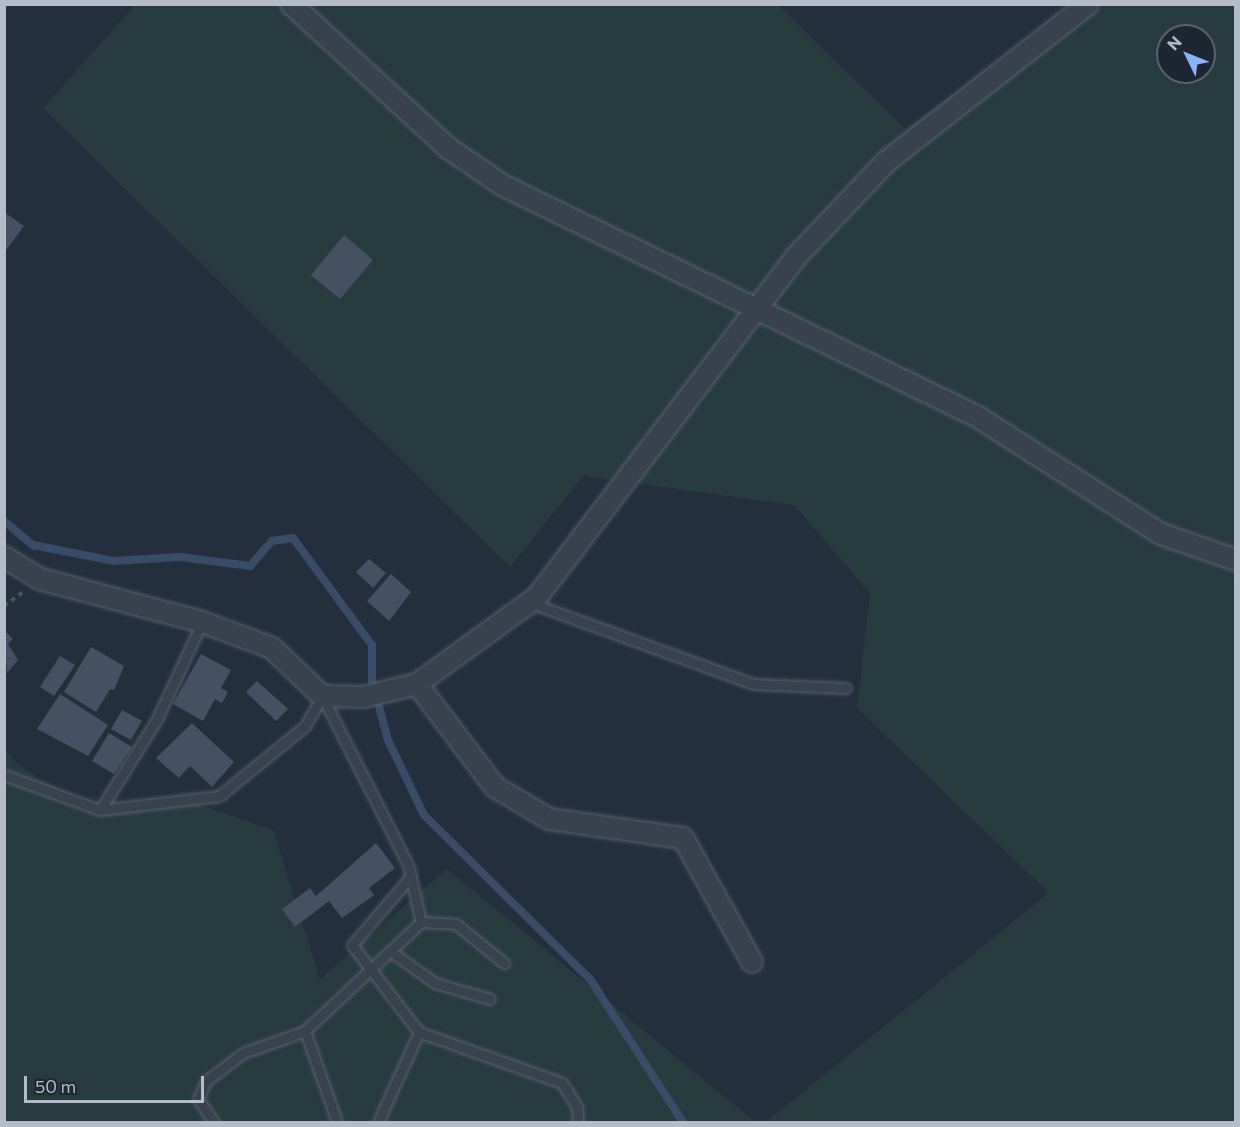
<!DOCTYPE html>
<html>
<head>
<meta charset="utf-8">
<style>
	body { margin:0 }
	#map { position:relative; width:1240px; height:1127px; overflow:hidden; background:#242f3e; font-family:Commissioner,sans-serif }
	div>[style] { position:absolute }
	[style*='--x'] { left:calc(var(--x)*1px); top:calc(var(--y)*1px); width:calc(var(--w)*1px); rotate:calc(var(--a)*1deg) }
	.green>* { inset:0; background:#263c3f }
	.stream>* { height:8px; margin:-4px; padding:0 4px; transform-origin:4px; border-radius:4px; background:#394c67 }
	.building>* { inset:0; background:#455162 }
	.path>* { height:4px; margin-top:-2px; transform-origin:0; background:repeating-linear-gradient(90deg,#44595c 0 4.5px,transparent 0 9px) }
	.roads { filter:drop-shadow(0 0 2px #565f6c) drop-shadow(0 0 2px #565f6c) }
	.lane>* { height:9px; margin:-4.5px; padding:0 4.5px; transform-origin:4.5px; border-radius:4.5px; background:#38414e }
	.street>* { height:20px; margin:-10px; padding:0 10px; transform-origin:10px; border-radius:10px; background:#38414e }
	span { translate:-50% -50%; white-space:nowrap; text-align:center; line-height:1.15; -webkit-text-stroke:5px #1d2633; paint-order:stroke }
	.frame { position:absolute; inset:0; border:6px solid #b4bcc9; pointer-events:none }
	.north { position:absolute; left:1156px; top:24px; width:60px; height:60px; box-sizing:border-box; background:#1d2633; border:2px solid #59626f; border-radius:50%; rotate:313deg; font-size:16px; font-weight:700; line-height:24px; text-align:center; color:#b4bcc9 }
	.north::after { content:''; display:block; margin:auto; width:21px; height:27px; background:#8ab4f8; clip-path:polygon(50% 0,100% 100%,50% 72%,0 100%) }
	.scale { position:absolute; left:24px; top:1076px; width:180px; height:27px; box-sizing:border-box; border:3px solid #b4bcc9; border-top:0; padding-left:8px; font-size:18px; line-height:21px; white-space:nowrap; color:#b4bcc9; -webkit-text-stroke:4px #1d2633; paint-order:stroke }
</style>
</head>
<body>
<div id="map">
	<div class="green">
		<div style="clip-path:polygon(evenodd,777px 4px,905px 129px,1076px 5px,1235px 5px,1235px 1122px,766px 1122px,1049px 893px,857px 708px,870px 593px,794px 505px,583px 476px,510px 567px,43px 108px,135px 5px,777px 4px,1168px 36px,1204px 36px,1204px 72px,1168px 72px,1168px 36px)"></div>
		<div style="clip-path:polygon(4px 748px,16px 763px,97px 815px,191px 802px,273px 830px,320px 979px,447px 869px,755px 1122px,5px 1122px)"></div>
	</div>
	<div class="stream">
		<div style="--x:4;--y:521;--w:38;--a:40"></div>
		<div style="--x:33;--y:545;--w:83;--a:11.2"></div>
		<div style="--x:114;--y:561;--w:66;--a:-3.5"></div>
		<div style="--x:180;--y:557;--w:71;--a:7.3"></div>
		<div style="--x:250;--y:566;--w:33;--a:-49"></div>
		<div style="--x:272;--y:541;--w:21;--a:-8"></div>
		<div style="--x:293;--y:538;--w:133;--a:53.6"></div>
		<div style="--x:372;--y:645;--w:35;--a:90"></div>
		<div style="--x:372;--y:680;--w:62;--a:75.1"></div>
		<div style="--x:388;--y:740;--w:83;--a:64.4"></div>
		<div style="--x:424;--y:815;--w:233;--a:44.7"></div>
		<div style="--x:590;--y:979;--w:171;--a:57"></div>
	</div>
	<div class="building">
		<div style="clip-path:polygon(4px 212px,24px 226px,4px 253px)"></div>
		<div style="clip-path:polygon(344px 235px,373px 260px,340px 299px,311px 275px)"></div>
		<div style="clip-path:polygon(369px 559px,386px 573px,373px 588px,356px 572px)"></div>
		<div style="clip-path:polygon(391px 574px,411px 592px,389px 621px,367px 601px)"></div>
		<div style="clip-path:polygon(4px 630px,13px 639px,8px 644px,18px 660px,7px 673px)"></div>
		<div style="clip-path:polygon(91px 647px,124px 666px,114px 690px,110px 689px,96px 712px,64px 692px)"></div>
		<div style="clip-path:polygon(201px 654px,231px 670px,221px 688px,228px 692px,222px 703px,215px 699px,203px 721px,173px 704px)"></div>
		<div style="clip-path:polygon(60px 656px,75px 665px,54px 696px,40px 687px)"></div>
		<div style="clip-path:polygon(257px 681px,288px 709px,276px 721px,246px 692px)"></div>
		<div style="clip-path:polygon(60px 694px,108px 725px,88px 756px,37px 729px)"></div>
		<div style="clip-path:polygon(122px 710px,142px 721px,131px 740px,111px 729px)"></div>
		<div style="clip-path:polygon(192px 723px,234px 762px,212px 787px,190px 766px,179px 778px,156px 758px)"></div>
		<div style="clip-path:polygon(109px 733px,132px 747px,114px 774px,92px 761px)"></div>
		<div style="clip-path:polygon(376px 843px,395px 868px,369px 888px,374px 895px,342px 918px,329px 901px,295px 927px,282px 909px,310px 888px,316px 896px)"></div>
	</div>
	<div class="path">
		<div style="--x:4;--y:606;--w:24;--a:-36"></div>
	</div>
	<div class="roads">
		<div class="lane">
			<div style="--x:531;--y:603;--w:236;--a:20"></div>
			<div style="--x:753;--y:684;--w:93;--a:2.5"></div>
			<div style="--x:322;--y:696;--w:190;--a:63"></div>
			<div style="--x:408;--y:865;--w:58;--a:77.2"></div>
			<div style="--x:421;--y:922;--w:159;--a:136.8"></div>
			<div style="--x:305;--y:1031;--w:96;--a:70.6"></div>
			<div style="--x:4;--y:775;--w:102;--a:20"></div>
			<div style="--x:100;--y:810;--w:120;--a:-6.7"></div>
			<div style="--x:219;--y:796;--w:111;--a:-39.1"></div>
			<div style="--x:305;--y:726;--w:34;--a:-60"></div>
			<div style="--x:100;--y:810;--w:107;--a:-57.9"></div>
			<div style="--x:157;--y:719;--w:107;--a:-65.1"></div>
			<div style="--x:411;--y:876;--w:91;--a:130.5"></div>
			<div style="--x:352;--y:945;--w:110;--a:52.4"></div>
			<div style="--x:419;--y:1032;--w:152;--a:19.6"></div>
			<div style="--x:562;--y:1083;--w:28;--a:58"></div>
			<div style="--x:577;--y:1107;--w:15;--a:86"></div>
			<div style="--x:421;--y:922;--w:35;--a:3"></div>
			<div style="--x:456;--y:924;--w:62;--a:39.1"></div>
			<div style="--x:390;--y:951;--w:55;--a:35.4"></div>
			<div style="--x:435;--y:983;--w:57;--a:16.2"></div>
			<div style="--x:214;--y:1122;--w:28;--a:-125"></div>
			<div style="--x:198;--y:1099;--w:20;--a:-66"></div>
			<div style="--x:206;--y:1081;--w:46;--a:-37.1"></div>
			<div style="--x:243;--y:1053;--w:66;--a:-19.5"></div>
			<div style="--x:378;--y:1122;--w:99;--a:-65.5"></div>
		</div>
		<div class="street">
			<div style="--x:291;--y:4;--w:213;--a:42.5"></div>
			<div style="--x:448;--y:148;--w:65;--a:34.4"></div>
			<div style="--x:502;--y:185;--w:530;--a:25.98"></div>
			<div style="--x:978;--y:417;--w:217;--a:32.6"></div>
			<div style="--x:1161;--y:534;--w:79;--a:19.1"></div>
			<div style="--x:4;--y:557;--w:42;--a:31.4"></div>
			<div style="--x:40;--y:579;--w:168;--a:14.9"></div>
			<div style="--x:202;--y:622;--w:75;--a:20.4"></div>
			<div style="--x:272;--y:648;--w:69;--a:43.8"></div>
			<div style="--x:322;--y:696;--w:41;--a:1.4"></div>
			<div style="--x:363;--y:697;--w:56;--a:-13.5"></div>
			<div style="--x:417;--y:684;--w:148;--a:-35.9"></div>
			<div style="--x:537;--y:597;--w:426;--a:-52.7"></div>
			<div style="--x:795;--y:258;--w:132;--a:-46.5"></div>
			<div style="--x:886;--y:162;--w:256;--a:-38"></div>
			<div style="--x:417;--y:684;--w:129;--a:52.9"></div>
			<div style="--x:495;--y:787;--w:63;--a:30.7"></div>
			<div style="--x:549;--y:819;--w:135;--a:8.1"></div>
			<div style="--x:683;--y:838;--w:142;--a:60.9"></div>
		</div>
	</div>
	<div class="frame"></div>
	<div class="north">N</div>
	<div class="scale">50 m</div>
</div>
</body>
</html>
